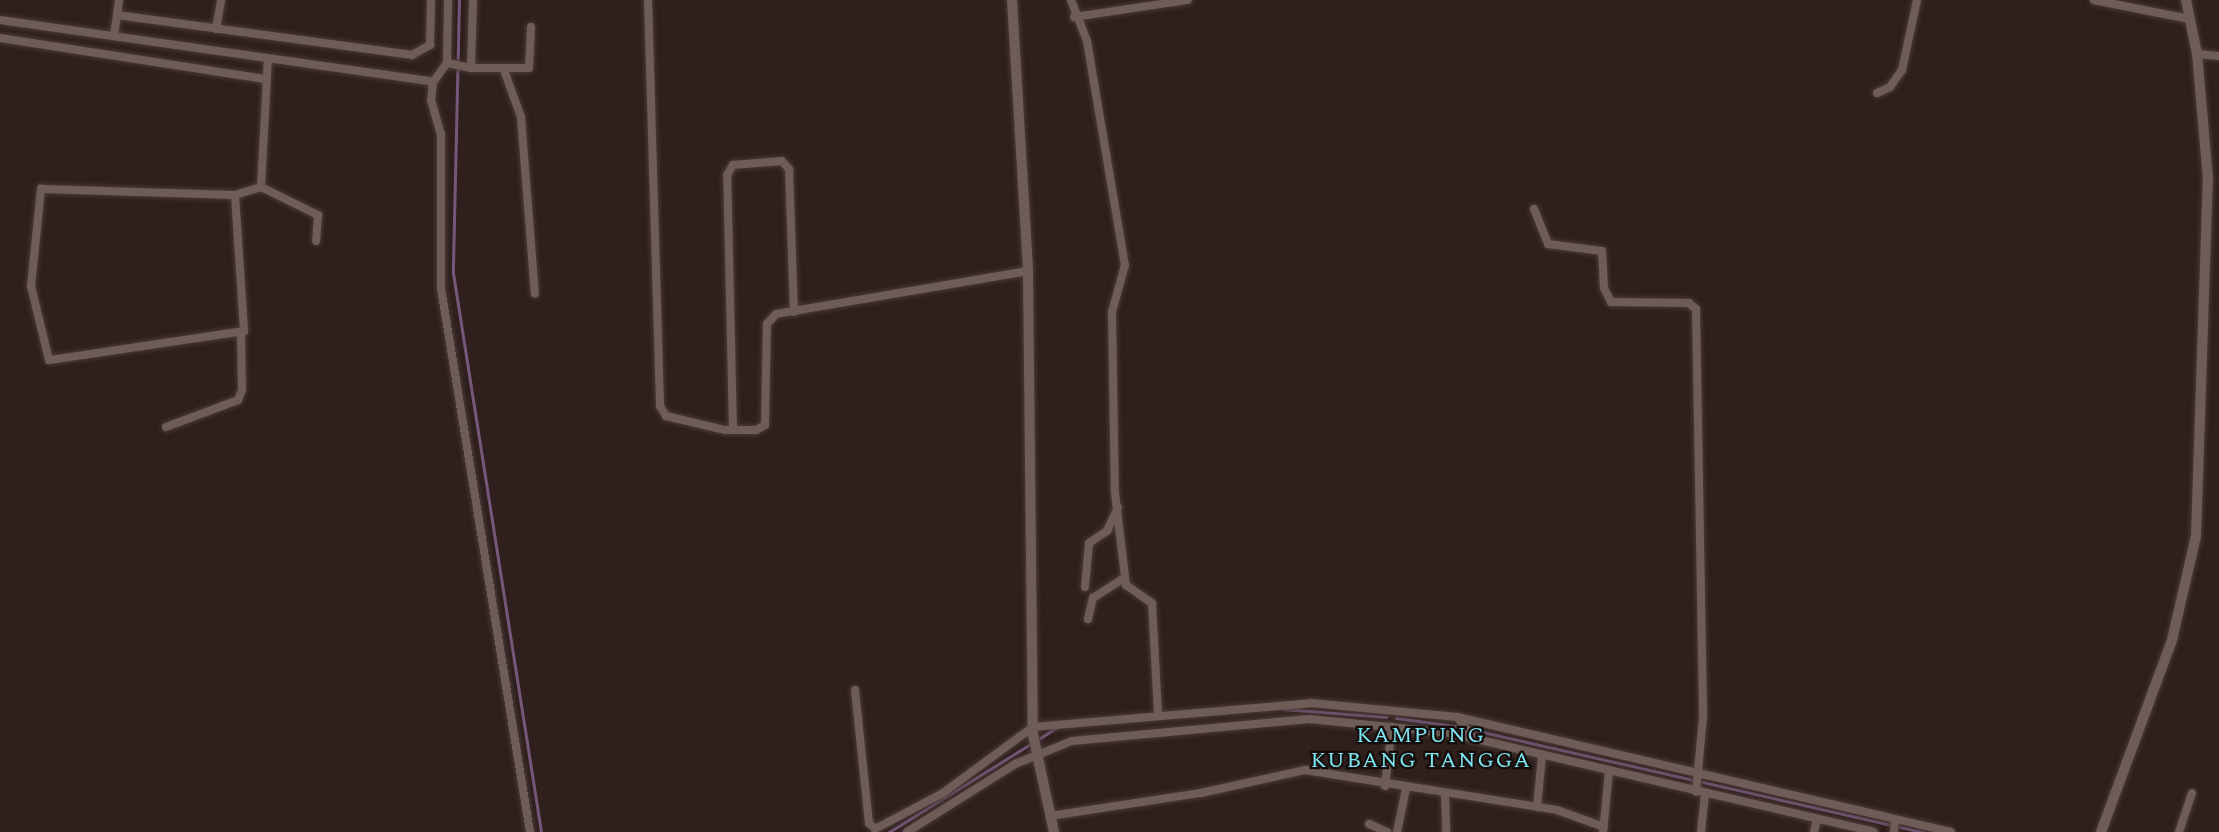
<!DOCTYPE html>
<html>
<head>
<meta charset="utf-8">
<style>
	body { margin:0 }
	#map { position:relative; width:2219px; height:832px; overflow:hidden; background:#2f201d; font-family:Spectral,serif }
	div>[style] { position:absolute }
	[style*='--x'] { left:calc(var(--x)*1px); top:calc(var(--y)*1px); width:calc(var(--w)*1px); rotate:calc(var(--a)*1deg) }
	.stream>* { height:3px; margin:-1.5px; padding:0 1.5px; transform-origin:1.5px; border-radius:1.5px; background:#755779 }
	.roads { filter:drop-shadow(0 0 2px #483b39) drop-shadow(0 0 2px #483b39) }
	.street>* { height:8px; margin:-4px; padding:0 4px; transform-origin:4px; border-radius:4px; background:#6e5c58 }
	.secondary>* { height:10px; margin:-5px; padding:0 5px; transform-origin:5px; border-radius:5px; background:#6e5c58 }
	span { translate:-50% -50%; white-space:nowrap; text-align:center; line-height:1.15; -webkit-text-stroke:4.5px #130c0a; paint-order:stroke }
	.neighbourhood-label { font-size:22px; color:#7ae4f2; letter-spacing:1.5px }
</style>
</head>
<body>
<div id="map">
	<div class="stream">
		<div style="--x:459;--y:0;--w:273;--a:91.3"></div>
		<div style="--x:453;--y:273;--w:566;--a:81.05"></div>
		<div style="--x:1283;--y:709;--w:104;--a:4.4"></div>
		<div style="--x:1396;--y:718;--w:67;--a:7.8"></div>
		<div style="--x:1469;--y:729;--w:466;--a:12.8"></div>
		<div style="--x:889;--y:832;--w:197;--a:-31.9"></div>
	</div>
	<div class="roads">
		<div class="street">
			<div style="--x:448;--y:0;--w:63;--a:90.9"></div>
			<div style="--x:447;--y:63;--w:24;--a:126"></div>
			<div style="--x:433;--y:82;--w:18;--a:96"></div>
			<div style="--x:431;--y:100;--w:35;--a:74"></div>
			<div style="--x:441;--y:134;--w:154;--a:90"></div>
			<div style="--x:441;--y:288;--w:551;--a:80.71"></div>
			<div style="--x:648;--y:0;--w:406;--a:88.3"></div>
			<div style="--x:660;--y:406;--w:12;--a:59"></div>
			<div style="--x:666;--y:416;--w:61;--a:13.3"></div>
			<div style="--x:725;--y:430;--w:31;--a:0"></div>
			<div style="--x:756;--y:430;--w:10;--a:-29"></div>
			<div style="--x:765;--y:425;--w:101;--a:-88.9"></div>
			<div style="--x:767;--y:324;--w:13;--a:-48"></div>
			<div style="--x:776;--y:314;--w:256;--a:-9.7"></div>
			<div style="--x:1071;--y:0;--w:44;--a:68.7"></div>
			<div style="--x:1087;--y:41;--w:227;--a:80.4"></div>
			<div style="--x:1125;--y:265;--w:49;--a:105.5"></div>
			<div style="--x:1112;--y:312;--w:181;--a:89.1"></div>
			<div style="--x:1115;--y:493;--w:93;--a:83.2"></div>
			<div style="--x:1126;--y:585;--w:32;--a:35"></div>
			<div style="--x:1152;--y:603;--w:112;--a:86.9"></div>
			<div style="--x:2094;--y:0;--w:97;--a:11.3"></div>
			<div style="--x:117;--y:15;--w:298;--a:7.7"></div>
			<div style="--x:412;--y:55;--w:21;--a:-29"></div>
			<div style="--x:430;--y:45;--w:45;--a:-88.7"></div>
			<div style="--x:1074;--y:17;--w:115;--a:-8.5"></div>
			<div style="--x:0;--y:20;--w:437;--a:8.1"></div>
			<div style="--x:216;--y:29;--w:29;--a:-80"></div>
			<div style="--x:114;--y:36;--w:36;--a:-82"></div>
			<div style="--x:0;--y:38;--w:268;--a:8.8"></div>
			<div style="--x:2197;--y:54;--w:22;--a:5"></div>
			<div style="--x:447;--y:63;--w:25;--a:12"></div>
			<div style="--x:471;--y:68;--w:68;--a:-88.3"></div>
			<div style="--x:471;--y:68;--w:58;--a:0"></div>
			<div style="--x:529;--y:68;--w:41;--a:-87.2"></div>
			<div style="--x:504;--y:70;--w:50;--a:70.1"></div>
			<div style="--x:521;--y:117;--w:177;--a:85.5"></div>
			<div style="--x:1877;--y:93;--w:14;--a:-25"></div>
			<div style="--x:1890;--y:87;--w:21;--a:-55"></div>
			<div style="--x:1902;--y:70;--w:72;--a:-77.9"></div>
			<div style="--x:261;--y:187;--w:129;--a:-86.9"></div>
			<div style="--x:261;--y:187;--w:64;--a:26.2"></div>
			<div style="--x:318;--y:215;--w:26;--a:94"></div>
			<div style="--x:235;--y:195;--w:136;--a:86.2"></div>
			<div style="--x:244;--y:331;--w:197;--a:171.5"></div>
			<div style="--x:49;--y:360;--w:76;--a:-103.7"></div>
			<div style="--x:31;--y:286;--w:98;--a:-84.1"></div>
			<div style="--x:41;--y:189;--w:194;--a:1.8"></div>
			<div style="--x:235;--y:195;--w:27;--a:-17"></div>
			<div style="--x:1534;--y:209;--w:38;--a:68"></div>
			<div style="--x:1548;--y:244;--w:54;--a:7.4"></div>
			<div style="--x:1602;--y:251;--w:37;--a:87"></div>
			<div style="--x:1604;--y:288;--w:16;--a:63"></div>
			<div style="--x:1611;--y:302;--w:78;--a:0.7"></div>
			<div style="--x:1689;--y:303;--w:9;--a:41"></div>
			<div style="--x:1696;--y:309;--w:408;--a:89"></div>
			<div style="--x:1703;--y:717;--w:75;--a:95.3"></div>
			<div style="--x:166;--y:427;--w:77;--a:-20.6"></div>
			<div style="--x:238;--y:400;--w:11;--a:-68"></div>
			<div style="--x:242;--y:390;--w:57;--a:-91"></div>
			<div style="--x:733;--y:430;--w:255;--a:-91.3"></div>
			<div style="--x:727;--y:175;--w:12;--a:-59"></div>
			<div style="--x:733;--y:165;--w:49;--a:-4.7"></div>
			<div style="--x:782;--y:161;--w:11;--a:49"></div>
			<div style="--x:789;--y:169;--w:143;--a:88"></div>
			<div style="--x:1085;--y:587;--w:44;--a:-84.8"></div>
			<div style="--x:1089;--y:543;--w:22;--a:-34"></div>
			<div style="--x:1107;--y:531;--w:26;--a:-65"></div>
			<div style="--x:1088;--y:619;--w:22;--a:-77"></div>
			<div style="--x:1093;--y:598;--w:38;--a:-33"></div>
			<div style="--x:855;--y:690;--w:134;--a:84"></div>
			<div style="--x:869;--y:823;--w:8;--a:45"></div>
			<div style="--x:875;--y:829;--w:77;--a:-27.9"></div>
			<div style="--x:943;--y:793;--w:112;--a:-36.3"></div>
			<div style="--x:1033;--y:727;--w:279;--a:-4.9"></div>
			<div style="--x:1311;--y:703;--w:147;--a:5.5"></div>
			<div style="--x:1457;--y:717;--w:507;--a:13.1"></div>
			<div style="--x:1457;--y:717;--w:27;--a:51"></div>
			<div style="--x:1385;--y:786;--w:60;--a:-83.3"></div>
			<div style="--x:1445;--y:794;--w:38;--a:88"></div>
			<div style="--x:1537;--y:807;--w:51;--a:-84.4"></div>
			<div style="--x:1050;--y:816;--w:153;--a:-8.7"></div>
			<div style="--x:1201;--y:793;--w:107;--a:-12.5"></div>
			<div style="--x:1305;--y:770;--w:255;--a:9"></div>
			<div style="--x:1557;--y:810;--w:50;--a:19.9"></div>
			<div style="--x:1369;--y:824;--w:20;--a:24"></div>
			<div style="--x:907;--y:832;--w:128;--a:-32.2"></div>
			<div style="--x:1015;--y:764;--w:61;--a:-22"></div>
			<div style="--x:1072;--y:741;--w:238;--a:-5.3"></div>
			<div style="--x:1309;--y:719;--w:142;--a:5.7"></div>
			<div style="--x:1450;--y:733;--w:435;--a:13.1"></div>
			<div style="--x:1397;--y:832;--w:44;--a:-78.2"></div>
			<div style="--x:1603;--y:832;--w:60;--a:-84.3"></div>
			<div style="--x:1701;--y:832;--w:39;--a:-84"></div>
			<div style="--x:1814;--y:832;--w:13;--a:-77"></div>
			<div style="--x:1894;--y:832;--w:12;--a:-85"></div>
			<div style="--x:2179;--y:832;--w:41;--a:-71.6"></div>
		</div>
		<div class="secondary">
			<div style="--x:1012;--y:0;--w:271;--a:86.6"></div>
			<div style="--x:1028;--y:271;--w:464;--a:89.4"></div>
			<div style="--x:1033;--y:735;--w:99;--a:77.8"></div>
			<div style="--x:2101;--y:832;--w:205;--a:-69.7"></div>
			<div style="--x:2172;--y:640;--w:107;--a:-77"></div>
			<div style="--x:2196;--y:536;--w:357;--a:-88.1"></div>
			<div style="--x:2208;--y:179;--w:125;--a:-95"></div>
			<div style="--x:2197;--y:54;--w:55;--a:-101.5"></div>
		</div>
	</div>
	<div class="neighbourhood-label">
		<span style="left:1421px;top:748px">KAMPUNG<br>KUBANG TANGGA</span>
	</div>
</div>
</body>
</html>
